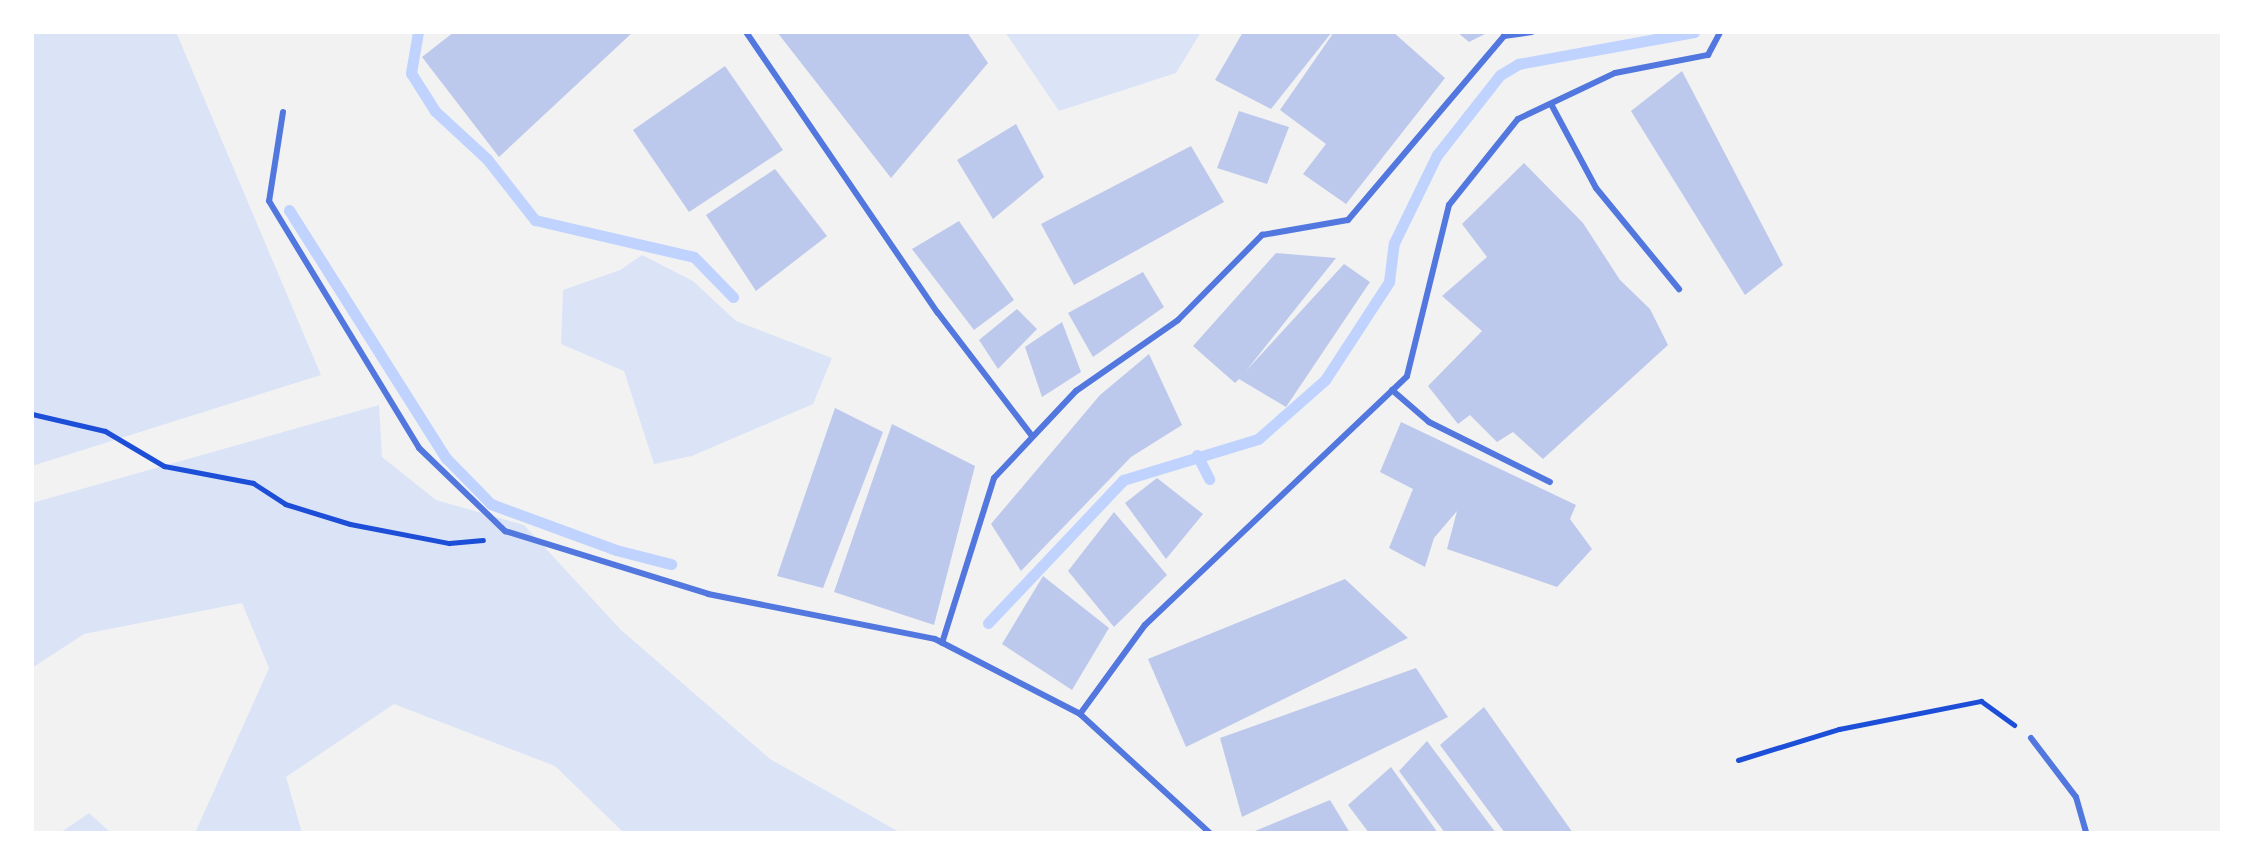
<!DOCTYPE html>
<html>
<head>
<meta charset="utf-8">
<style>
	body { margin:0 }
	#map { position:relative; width:2254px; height:865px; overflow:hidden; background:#f2f2f2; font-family:"Source Serif 4",serif }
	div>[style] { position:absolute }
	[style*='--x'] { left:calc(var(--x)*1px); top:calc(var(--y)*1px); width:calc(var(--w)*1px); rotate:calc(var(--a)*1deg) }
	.green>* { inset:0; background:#dbe4f7 }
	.stream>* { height:11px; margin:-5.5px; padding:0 5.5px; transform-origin:5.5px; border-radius:5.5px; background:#bfd3fe }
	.building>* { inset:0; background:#bdc9ec }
	.path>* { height:5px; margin:-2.5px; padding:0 2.5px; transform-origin:2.5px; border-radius:2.5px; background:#1d4ed8 }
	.service>* { height:6px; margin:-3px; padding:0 3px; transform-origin:3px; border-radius:3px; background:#5277de }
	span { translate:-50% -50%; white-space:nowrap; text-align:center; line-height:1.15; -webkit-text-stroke:6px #fff; paint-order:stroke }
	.frame { position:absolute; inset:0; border:34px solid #fff; pointer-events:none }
</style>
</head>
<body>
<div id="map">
	<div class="green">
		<div style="clip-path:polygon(32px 32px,176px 32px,321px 375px,32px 466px)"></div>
		<div style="clip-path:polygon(1005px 32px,1201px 32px,1176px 73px,1059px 111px)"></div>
		<div style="clip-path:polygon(642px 255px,693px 281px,736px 321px,832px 358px,813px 404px,692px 456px,654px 464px,624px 371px,561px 344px,563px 290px,620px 270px)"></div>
		<div style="clip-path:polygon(379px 405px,382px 457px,436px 500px,524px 525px,621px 630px,770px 759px,901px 833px,624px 833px,555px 766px,394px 704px,286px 777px,302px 833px,195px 833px,269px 668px,242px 603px,84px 634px,32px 668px,32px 503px)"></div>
		<div style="clip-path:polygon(89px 813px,111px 833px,60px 833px)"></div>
	</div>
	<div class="stream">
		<div style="--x:418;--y:32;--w:42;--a:99.7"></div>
		<div style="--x:411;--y:73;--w:45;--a:57.7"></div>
		<div style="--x:435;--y:111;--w:71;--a:42.7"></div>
		<div style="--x:487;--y:159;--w:78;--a:51.8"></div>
		<div style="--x:535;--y:220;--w:163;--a:13.1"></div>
		<div style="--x:694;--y:257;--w:56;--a:45.7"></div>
		<div style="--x:289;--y:210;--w:294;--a:57.7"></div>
		<div style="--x:446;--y:458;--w:64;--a:45.6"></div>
		<div style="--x:491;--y:504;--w:133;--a:20.2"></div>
		<div style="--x:616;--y:550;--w:57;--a:14.3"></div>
		<div style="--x:1197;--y:455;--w:27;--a:63"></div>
		<div style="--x:988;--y:623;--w:197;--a:-46.6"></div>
		<div style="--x:1123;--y:480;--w:141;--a:-16.9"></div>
		<div style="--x:1258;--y:439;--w:89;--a:-41.4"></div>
		<div style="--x:1325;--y:380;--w:117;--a:-56.9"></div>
		<div style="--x:1389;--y:282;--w:39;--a:-83"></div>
		<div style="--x:1394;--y:243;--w:98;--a:-64"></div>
		<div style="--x:1437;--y:155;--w:102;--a:-51.8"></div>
		<div style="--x:1500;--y:75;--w:21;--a:-31"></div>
		<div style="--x:1518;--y:64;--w:179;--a:-10.3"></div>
	</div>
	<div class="building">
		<div style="clip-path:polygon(454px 32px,633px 32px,499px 157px,422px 57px)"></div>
		<div style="clip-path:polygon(777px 32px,967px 32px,988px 63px,891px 178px)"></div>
		<div style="clip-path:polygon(1243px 32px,1332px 32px,1271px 109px,1215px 80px)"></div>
		<div style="clip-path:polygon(1334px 32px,1393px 32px,1445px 78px,1346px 204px,1303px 174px,1326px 144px,1280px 110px)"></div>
		<div style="clip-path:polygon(1457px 32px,1489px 32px,1469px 42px)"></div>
		<div style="clip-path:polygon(725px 66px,783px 150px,689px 212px,633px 130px)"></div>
		<div style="clip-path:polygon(1682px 71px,1783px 265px,1745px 295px,1631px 111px)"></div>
		<div style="clip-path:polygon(1239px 111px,1289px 127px,1267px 184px,1217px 168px)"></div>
		<div style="clip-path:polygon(1016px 124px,1044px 177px,993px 219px,957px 160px)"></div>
		<div style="clip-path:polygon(1191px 146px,1224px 202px,1074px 285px,1041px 224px)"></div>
		<div style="clip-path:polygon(1524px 163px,1583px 223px,1620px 280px,1650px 309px,1668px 345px,1543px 459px,1513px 432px,1497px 442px,1470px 415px,1458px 424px,1428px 386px,1482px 331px,1442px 296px,1487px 257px,1462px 224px)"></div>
		<div style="clip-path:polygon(775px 169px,827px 236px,756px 291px,706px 215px)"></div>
		<div style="clip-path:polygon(959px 221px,1014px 300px,974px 330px,912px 249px)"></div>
		<div style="clip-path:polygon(1276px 253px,1336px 258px,1246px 371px,1344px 264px,1370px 282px,1286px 407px,1239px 379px,1235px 383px,1193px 346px)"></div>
		<div style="clip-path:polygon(1143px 272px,1164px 307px,1093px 357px,1068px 313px)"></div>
		<div style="clip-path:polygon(1017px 309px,1037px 329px,998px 369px,979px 340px)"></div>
		<div style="clip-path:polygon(1062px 322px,1081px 372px,1042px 397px,1025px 347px)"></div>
		<div style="clip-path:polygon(1149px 354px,1182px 425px,1131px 457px,1021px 571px,991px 524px,1100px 395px)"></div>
		<div style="clip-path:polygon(835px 408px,883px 432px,823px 588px,777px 576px)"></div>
		<div style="clip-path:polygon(1401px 422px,1576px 505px,1570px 519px,1592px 549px,1557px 587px,1447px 549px,1457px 511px,1434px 538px,1425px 567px,1389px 548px,1413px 489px,1380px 472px)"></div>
		<div style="clip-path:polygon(892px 424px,975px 466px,934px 625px,834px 592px)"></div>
		<div style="clip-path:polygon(1157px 478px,1203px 514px,1166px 559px,1125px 503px)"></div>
		<div style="clip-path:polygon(1114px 512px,1167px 575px,1114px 627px,1068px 571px)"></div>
		<div style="clip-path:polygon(1043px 576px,1109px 628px,1072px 690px,1002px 644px)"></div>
		<div style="clip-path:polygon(1345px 579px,1408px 638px,1186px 747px,1148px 659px)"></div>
		<div style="clip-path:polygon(1416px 668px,1448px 717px,1242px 817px,1220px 738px)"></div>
		<div style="clip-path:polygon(1484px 707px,1573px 833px,1505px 833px,1440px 745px)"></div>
		<div style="clip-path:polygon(1427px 741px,1496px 833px,1445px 833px,1399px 771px)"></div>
		<div style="clip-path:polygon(1391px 767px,1438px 833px,1369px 833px,1348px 805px)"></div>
		<div style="clip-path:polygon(1330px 800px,1350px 833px,1250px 833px)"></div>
	</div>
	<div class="path">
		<div style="--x:32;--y:414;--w:75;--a:13.1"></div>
		<div style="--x:105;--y:431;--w:69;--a:30.7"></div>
		<div style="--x:164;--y:466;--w:91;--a:10.8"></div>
		<div style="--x:253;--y:483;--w:38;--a:33"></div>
		<div style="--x:285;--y:504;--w:68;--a:17.1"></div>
		<div style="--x:350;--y:524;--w:101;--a:10.9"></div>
		<div style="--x:449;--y:543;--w:34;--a:-5"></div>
		<div style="--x:1738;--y:760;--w:106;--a:-17.1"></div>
		<div style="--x:1839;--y:729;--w:145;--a:-11.2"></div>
		<div style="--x:1981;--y:701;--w:41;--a:36"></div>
	</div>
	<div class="service">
		<div style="--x:746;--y:32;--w:340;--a:55.7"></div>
		<div style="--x:938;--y:313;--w:155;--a:52.6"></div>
		<div style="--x:1551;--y:104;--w:95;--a:61.8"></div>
		<div style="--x:1596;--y:188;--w:131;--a:50.6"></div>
		<div style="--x:283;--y:112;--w:90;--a:98.9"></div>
		<div style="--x:269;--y:201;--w:289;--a:58.7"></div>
		<div style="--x:419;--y:448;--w:120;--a:44"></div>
		<div style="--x:505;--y:531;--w:213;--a:17.2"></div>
		<div style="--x:708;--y:594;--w:231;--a:11.2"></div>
		<div style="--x:935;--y:639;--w:163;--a:27.3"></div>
		<div style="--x:1080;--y:714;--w:176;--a:42.5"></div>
		<div style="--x:1392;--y:390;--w:49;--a:40.9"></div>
		<div style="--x:1429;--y:422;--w:135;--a:26.4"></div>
		<div style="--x:942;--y:643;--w:173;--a:-72.5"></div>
		<div style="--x:994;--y:478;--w:120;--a:-46.7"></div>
		<div style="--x:1076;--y:391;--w:124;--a:-34.8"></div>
		<div style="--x:1178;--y:320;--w:120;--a:-45.3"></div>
		<div style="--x:1262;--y:235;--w:87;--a:-9.9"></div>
		<div style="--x:1348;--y:220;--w:241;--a:-49.7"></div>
		<div style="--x:1504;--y:36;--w:28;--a:-8"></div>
		<div style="--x:1080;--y:714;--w:110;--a:-53.9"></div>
		<div style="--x:1145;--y:625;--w:361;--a:-43.5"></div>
		<div style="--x:1407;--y:376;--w:176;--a:-76.2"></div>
		<div style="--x:1449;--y:205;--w:110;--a:-51.3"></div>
		<div style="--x:1518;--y:119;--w:107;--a:-25.4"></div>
		<div style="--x:1615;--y:73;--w:95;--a:-11"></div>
		<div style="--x:1708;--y:55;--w:26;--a:-62"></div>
		<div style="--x:2031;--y:738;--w:74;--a:52.7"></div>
		<div style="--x:2076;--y:797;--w:37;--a:74"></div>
	</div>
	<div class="frame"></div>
</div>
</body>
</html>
